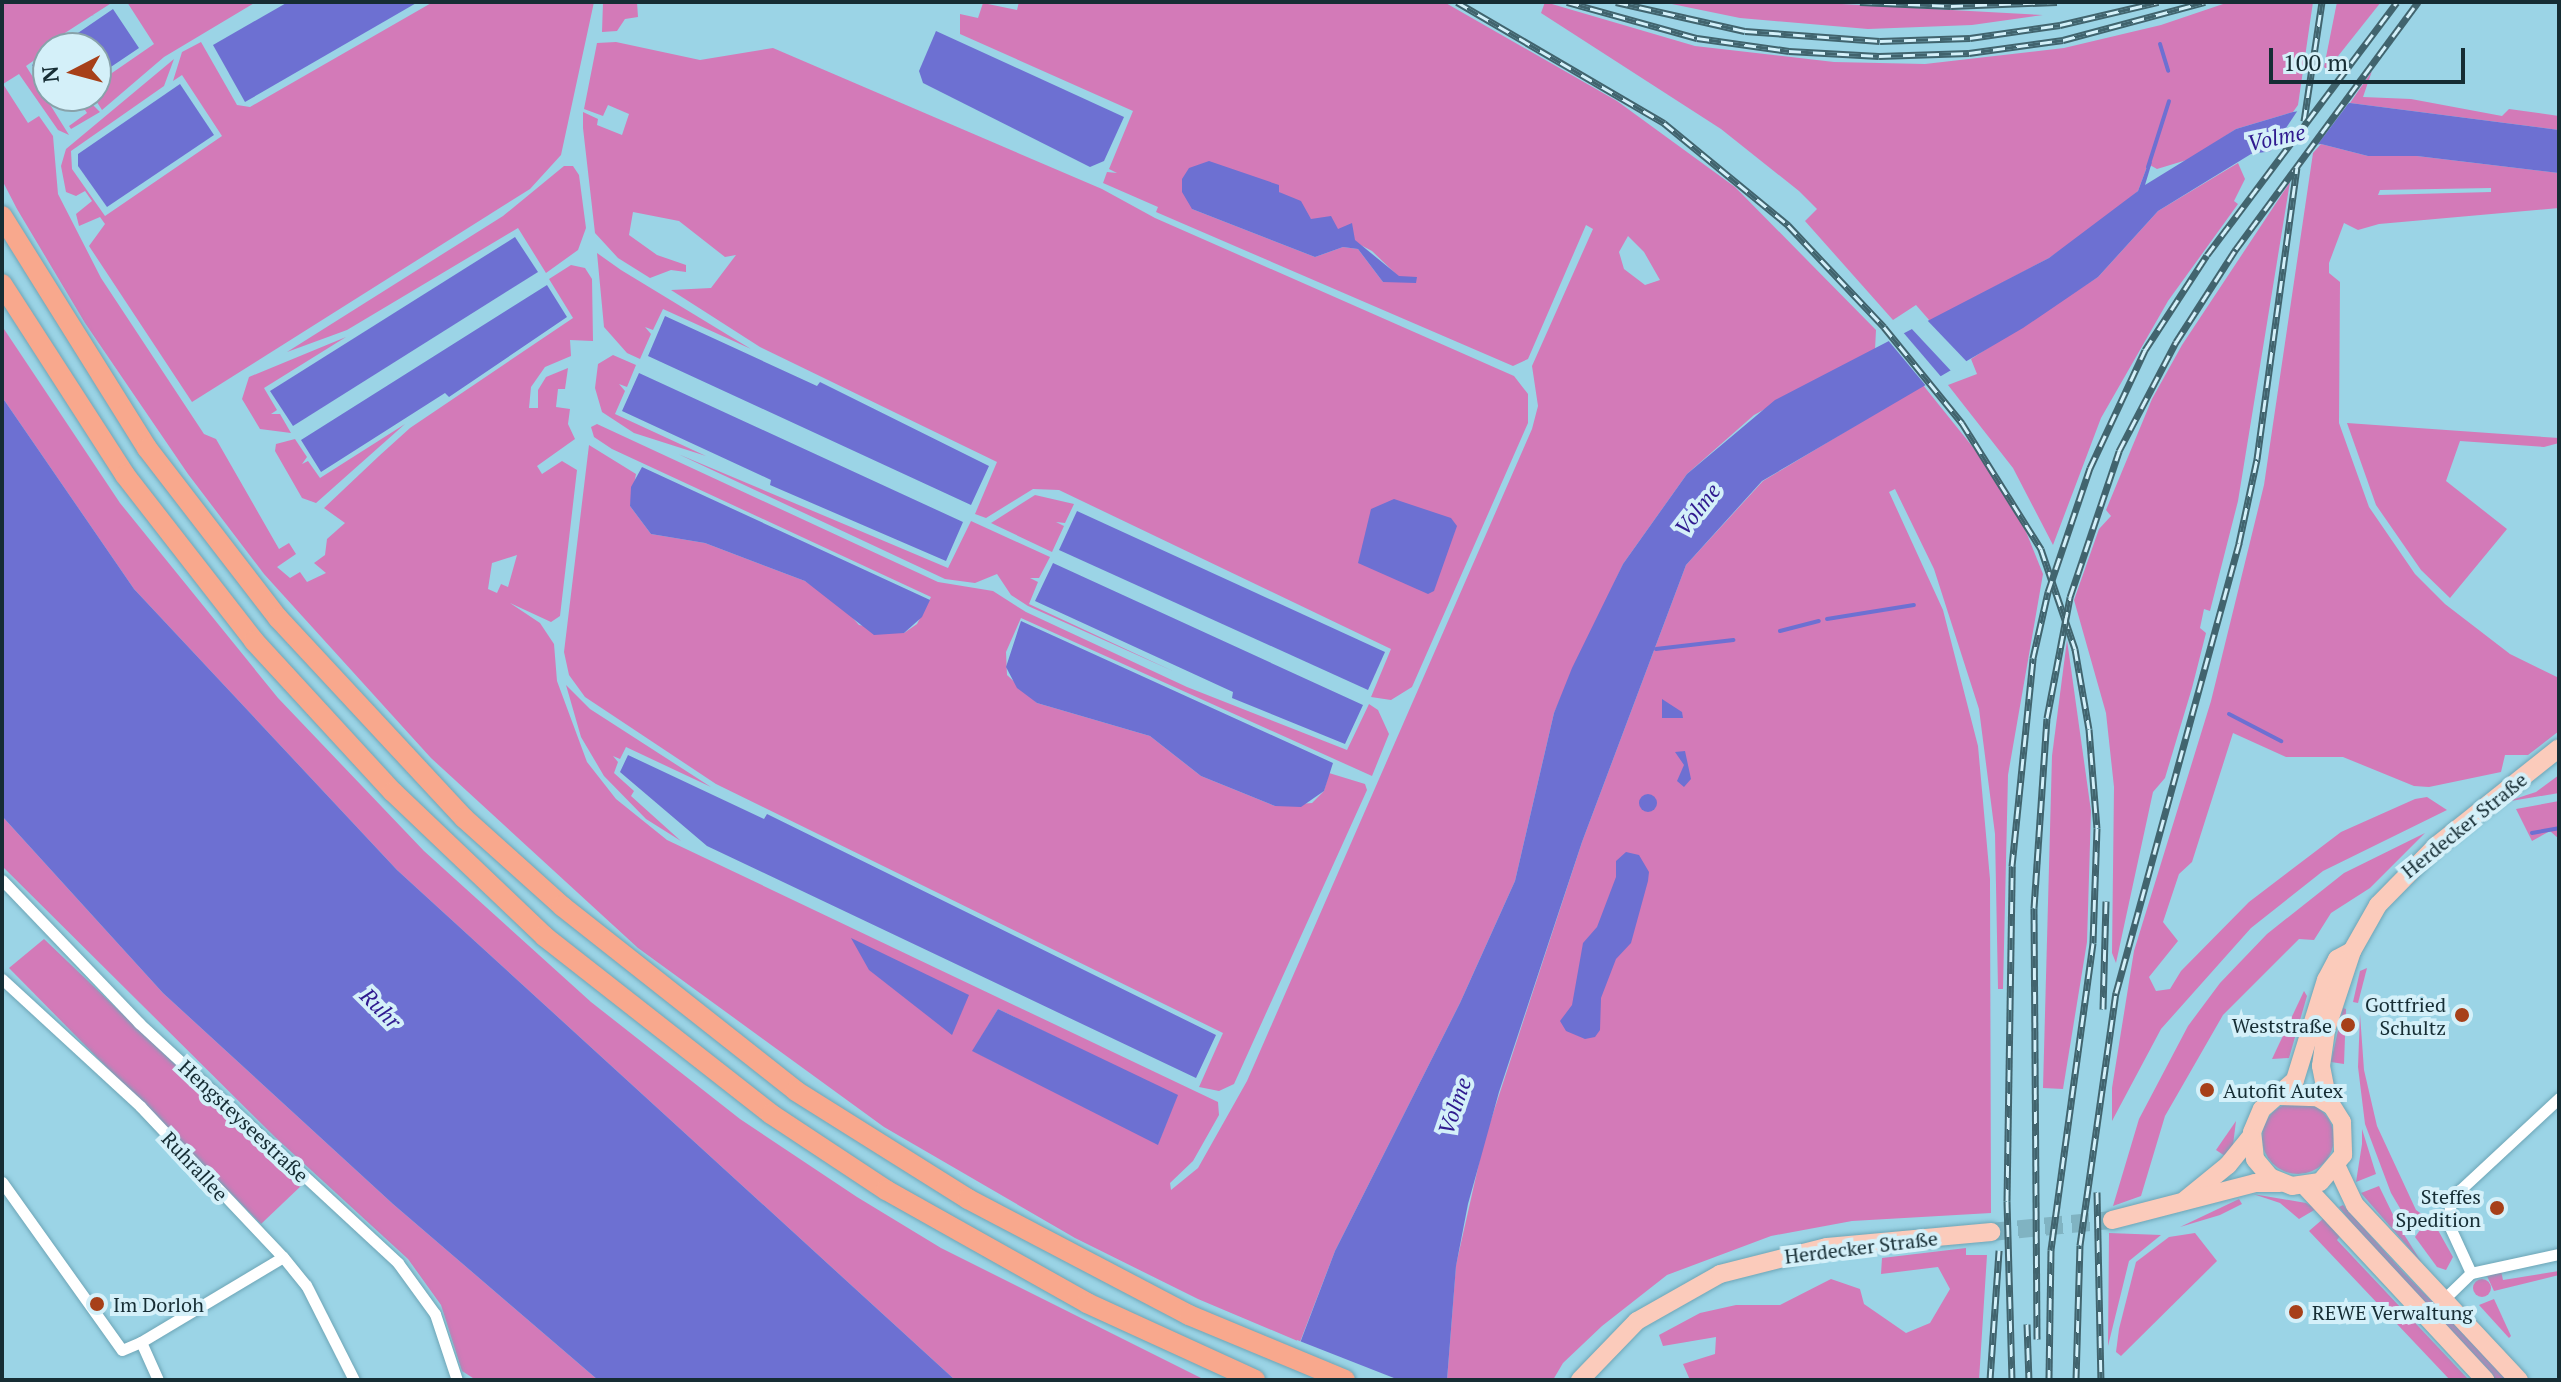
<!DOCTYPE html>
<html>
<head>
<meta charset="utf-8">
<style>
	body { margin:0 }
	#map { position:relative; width:2561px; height:1382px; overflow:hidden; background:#9bd4e6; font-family:"PT Serif",serif }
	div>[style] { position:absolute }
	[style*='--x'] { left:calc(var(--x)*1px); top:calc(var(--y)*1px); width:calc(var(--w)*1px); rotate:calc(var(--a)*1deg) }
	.green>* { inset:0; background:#d37ab8 }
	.round { border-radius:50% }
	.water>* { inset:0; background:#6d70d2 }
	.pier>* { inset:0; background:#9bd4e6 }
	.stream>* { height:4px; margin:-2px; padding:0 2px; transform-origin:2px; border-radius:2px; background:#6d70d2 }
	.primary-tunnel>* { height:18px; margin-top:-9px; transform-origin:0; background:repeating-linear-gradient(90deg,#80b3c2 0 18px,transparent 0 27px) }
	.roads { filter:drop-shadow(0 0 2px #6da5b6) drop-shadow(0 0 2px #6da5b6) }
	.street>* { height:11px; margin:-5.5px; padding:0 5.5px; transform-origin:5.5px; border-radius:5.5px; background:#fff }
	.primary>* { height:18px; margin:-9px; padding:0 9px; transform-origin:9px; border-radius:9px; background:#fbcbbb }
	.highway>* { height:20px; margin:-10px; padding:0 10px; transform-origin:10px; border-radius:10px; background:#f8a88d }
	.rail>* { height:7px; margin-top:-3.5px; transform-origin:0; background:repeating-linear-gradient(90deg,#d4f0f9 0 12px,#41646e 0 24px); box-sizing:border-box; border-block:2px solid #41646e }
	.dots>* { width:22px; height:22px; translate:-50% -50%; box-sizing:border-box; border:4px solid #d4f0f9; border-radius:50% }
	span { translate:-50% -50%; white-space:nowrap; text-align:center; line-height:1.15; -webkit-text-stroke:8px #d4f0f9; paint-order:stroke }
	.street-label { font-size:20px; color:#162d34 }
	.poi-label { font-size:20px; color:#162d34 }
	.right { translate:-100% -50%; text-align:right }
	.left { translate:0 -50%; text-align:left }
	.water-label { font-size:22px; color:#2f1a8f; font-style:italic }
	.frame { position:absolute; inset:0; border:4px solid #162d34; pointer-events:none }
	.north { position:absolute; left:32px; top:32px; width:80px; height:80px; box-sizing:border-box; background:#d4f0f9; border:2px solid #88a2aa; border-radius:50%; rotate:264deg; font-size:22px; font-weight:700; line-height:32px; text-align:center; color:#162d34 }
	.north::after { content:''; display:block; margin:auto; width:28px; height:36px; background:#a74019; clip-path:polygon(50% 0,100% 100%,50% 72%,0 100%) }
	.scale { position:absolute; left:2269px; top:48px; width:196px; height:36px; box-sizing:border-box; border:4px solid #162d34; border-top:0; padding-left:10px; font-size:24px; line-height:28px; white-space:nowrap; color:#162d34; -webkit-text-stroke:6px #d4f0f9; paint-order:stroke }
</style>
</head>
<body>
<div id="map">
	<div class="green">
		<div style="clip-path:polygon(evenodd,2px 2px,113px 2px,54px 40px,56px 45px,26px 66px,69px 135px,58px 130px,19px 74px,3px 84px,28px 123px,39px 116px,53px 136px,58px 194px,101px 278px,204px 434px,216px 439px,279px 549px,289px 543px,296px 554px,277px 567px,290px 578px,300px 572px,307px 582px,326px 573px,314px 563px,325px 555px,327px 539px,345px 523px,324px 508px,379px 456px,410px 428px,573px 318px,549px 279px,571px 265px,585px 268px,592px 279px,593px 341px,570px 340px,571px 356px,545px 367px,531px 387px,529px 408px,538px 408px,538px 390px,546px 377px,568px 368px,565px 389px,558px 389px,556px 407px,570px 409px,568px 424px,575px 439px,537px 466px,542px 474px,562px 461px,577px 470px,560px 616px,551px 622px,510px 603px,540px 623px,554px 644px,557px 681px,587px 762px,616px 799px,667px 840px,1218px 1102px,1219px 1115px,1193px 1161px,1170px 1183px,1171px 1190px,1198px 1168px,1247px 1081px,1532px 429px,1538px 406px,1532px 366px,1593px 229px,1586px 225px,1528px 359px,1513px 366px,1156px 212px,1158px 207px,1103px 183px,1107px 172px,1117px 173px,1109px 169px,1133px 111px,960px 34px,960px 14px,978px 18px,983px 3px,1017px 10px,1019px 2px,1444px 2px,1617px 101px,1735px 187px,1876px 330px,1875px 350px,1754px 415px,1687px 474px,1623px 564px,1554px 713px,1515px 881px,1460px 1003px,1335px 1251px,1300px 1342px,1198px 1299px,1075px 1238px,884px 1127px,638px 948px,431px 758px,264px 574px,188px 474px,85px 323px,17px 209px,2px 180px,2px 2px,1279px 192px,1311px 219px,1372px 251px,1399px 277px,1417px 277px,1383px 282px,1358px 249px,1343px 247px,1315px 257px,1192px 209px,1279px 192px,2px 2px,1628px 236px,1644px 252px,1660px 280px,1645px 285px,1624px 269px,1619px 252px,1628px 236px,2px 2px,517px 555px,508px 587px,501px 584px,497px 593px,488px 589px,492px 563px,517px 555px,2px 2px,998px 1009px,1177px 1096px,1158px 1144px,973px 1051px,998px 1009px)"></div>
		<div style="clip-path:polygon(127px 2px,256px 2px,164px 57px,102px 110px,93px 96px,96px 84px,154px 44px)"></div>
		<div style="clip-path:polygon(433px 2px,594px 2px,561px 155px,530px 189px,192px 402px,89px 246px,105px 224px,100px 217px,79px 226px,76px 214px,92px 201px,85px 191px,76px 196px,66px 192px,61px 166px,66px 149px,174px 59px,164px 86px,71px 151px,72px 169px,105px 216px,222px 136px,182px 75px,173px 81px,182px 52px,201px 42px,237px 105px,250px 107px)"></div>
		<div style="clip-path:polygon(603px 2px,637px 2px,638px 17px,625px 19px,617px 31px,602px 32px)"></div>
		<div style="clip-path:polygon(1545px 2px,1695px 46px,1834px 62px,1925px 64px,2064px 48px,2161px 25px,2229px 2px,2313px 2px,2298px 105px,2293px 112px,2236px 129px,2190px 159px,2157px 169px,2148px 164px,2138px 191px,2104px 220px,2049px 258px,1930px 321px,1916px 305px,1893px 320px,1805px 221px,1817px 209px,1799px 191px,1721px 129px,1541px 13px)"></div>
		<div style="clip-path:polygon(1662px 2px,1805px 2px,2043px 15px,1972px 25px,1868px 29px,1740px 18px)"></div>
		<div style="clip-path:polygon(2337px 2px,2381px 2px,2327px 70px,2324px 67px)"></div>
		<div style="clip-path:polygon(616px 42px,700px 60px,773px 48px,1102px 189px,1155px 218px,1514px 376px,1528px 394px,1528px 423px,1412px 687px,1391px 700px,1371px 697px,1391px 649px,1059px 490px,1033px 489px,986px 518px,975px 514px,997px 462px,760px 347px,671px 290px,711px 288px,736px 255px,725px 257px,679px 221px,633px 212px,629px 235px,657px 255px,686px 265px,686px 272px,671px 270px,650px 278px,618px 258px,595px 233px,583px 128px,583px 112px,598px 119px,597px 125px,622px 135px,629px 114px,608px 105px,603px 116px,584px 109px,597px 43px)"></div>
		<div style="clip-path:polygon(2372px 71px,2363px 97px,2411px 99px,2502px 116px,2509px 109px,2559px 116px,2559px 130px,2350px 103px)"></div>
		<div style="clip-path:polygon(91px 96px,87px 99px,100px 112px,71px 129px,69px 126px,87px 113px,77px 98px)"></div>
		<div style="clip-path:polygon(evenodd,2321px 144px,2368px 156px,2417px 156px,2559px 173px,2559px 208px,2379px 224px,2358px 230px,2344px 223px,2329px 263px,2329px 273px,2340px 282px,2339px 423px,2369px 507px,2415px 574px,2445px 604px,2510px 654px,2559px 678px,2559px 731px,2528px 755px,2505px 755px,2501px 772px,2429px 787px,2414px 786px,2343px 757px,2286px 757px,2233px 733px,2192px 862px,2179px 874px,2163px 922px,2178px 941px,2149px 977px,2156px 991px,2170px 989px,2181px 971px,2249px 902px,2341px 832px,2415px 799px,2427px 797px,2447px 810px,2323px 871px,2251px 928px,2161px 1029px,2112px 1121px,2112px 1088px,2134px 951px,2211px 701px,2264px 485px,2313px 153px,2321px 144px,2491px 188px,2491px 192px,2378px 195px,2380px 190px,2491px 188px)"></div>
		<div style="clip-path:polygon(2238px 163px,2245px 179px,2234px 201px,2238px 204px,2168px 301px,2101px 418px,2053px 545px,2013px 468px,1948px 385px,1977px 374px,1971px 359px,2098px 277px,2158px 211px)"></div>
		<div style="clip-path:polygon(564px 166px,573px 166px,579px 175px,586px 228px,578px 250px,546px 273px,518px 228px,347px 330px,287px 352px,503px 216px)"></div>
		<div style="clip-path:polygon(2290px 182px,2238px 501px,2210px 611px,2204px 609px,2200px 628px,2206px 633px,2192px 688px,2165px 778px,2153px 792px,2116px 963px,2112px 953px,2114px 787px,2106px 713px,2074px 600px,2099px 529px,2111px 516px,2106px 510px,2152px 399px,2182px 345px)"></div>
		<div style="clip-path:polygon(597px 253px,621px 270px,751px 349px,663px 309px,653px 330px,645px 327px,651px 334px,640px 359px,627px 353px,604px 327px)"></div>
		<div style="clip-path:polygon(2px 326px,120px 503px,278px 698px,424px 851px,591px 1002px,740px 1119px,857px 1197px,941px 1248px,1205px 1380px,955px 1380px,397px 870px,134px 589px,2px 397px)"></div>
		<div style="clip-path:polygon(346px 337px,264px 388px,277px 410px,271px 414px,280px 414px,291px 433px,260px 429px,242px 399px,249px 377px)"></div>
		<div style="clip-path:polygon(613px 355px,636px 365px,627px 387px,619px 384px,625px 391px,615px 414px,706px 456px,634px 433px,602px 412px,595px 388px,598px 364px)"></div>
		<div style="clip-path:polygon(1923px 385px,1988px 466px,2023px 524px,2043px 574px,2008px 775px,2003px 989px,1998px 989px,1995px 834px,1979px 709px,1934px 569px,1895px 489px,1889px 492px,1943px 610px,1978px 746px,1990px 879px,1991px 1213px,1852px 1221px,1771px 1236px,1667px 1275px,1602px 1326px,1563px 1363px,1553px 1380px,1447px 1380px,1456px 1265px,1484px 1141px,1582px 842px,1686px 565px,1763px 481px)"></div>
		<div style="clip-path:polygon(2347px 423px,2559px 438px,2559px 443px,2544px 447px,2460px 441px,2446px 481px,2507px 529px,2450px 598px,2421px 570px,2376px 505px)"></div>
		<div style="clip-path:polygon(405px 424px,316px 503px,302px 498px,275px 451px,276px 444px,295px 439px,307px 457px,302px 464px,308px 461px,320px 478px)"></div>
		<div style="clip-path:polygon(597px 424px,938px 582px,993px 591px,1026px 612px,1187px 687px,1347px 750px,1369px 704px,1378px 710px,1389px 734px,1372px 776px,1021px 618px,1006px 652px,1007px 675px,1037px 703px,1150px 736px,1201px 776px,1275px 806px,1312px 803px,1324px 791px,1329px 773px,1365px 784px,1367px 790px,1234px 1084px,1219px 1091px,1199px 1087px,1223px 1033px,716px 784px,585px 697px,569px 675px,564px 652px,589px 445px,636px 474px,630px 506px,651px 534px,705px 543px,805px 581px,842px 606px,859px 625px,904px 633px,917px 624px,931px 597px,612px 449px,594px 437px,591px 427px)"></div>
		<div style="clip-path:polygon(678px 454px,948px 568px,971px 521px,1050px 557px,1039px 578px,1030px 578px,1038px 582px,1029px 604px,1175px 672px,1028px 606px,1011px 595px,997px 574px,975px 583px,945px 579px)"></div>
		<div style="clip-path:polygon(1035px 495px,1074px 504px,1065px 523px,1056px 522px,1064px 526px,1052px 552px,991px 523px)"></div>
		<div style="clip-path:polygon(2067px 640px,2091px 811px,2087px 942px,2063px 1089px,2043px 1088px,2052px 756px)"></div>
		<div style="clip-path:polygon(566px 685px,590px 709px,711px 787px,626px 747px,620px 759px,613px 756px,618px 762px,614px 773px,634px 791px,631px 796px,681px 841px,646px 819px,604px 776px,581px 737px)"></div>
		<div style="clip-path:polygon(2559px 775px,2559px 793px,2505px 802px,2536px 792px)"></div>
		<div style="clip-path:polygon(2559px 801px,2559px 839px,2550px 831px,2532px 841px,2516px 809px)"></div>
		<div style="clip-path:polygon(2px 816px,163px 993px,393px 1204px,598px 1380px,476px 1380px,462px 1371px,441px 1305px,408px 1259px,276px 1138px,2px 866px)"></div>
		<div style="clip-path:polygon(2425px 833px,2370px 888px,2331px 913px,2314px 940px,2299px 939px,2223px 1015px,2165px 1116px,2141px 1196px,2113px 1206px,2139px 1119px,2188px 1026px,2220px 983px,2267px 934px,2344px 873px)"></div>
		<div style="clip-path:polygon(44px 939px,302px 1185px,261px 1224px,9px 968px)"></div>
		<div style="clip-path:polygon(2367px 968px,2358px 1003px,2353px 1002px,2360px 971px)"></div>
		<div style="clip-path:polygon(2304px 991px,2307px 996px,2289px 1058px,2272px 1059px)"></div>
		<div style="clip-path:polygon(2343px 1008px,2346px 1009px,2344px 1064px,2331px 1062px)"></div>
		<div style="clip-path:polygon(2360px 1014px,2364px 1070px,2377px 1126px,2416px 1210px,2423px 1215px,2411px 1227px,2391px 1193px,2365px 1124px,2358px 1067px)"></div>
		<div class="round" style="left:2262px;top:1102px;width:72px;height:72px"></div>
		<div style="clip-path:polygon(2236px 1121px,2233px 1145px,2228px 1158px,2216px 1150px)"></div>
		<div style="clip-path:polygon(2362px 1129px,2376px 1174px,2356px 1182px,2362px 1144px)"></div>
		<div style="clip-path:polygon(2379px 1186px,2398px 1225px,2422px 1263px,2361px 1193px)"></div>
		<div style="clip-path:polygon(2253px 1194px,2306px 1203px,2316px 1209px,2299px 1219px,2280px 1203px)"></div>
		<div style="clip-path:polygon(2239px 1199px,2242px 1204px,2220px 1215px,2180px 1227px)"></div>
		<div style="clip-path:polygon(2343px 1205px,2403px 1272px,2509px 1380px,2495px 1380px,2369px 1245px,2339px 1207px)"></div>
		<div style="clip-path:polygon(2430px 1216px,2453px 1257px,2446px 1270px,2437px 1267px,2415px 1237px)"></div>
		<div style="clip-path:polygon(2324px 1218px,2340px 1236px,2337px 1240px,2469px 1380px,2450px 1380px,2309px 1231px)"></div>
		<div style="clip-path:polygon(2109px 1233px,2161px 1235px,2129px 1261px,2108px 1346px)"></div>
		<div style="clip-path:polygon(2195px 1233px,2217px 1261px,2121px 1356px,2116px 1352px,2119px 1329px,2136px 1262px,2169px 1237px)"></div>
		<div style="clip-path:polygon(1966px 1248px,1966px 1255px,1987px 1255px,1979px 1380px,1690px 1380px,1683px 1364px,1715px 1354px,1716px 1337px,1663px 1346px,1659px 1335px,1700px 1313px,1736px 1305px,1780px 1305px,1831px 1279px,1860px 1289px,1864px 1304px,1906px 1333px,1930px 1323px,1950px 1289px,1938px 1267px,1881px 1274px,1882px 1258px)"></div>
		<div style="clip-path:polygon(2501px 1271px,2503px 1280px,2559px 1271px,2559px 1275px,2494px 1291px,2487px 1276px)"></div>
		<div class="round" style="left:2473px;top:1279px;width:18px;height:18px"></div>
		<div style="clip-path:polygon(2494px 1299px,2511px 1336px,2509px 1338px,2479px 1305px)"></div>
	</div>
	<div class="water">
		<div style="clip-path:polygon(288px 2px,418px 2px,245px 102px,213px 45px)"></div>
		<div style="clip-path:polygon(113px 9px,139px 48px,96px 77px,96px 48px,56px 48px)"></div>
		<div style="clip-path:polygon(936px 31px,1124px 117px,1104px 161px,1090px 167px,923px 83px,919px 71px)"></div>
		<div style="clip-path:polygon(48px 54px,48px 88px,32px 65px)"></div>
		<div style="clip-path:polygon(180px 84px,214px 135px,107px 207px,78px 166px,78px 154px)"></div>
		<div style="clip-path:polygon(2350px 103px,2559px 130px,2559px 173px,2417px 156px,2368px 156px,2321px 144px,2251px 154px,2158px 211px,2098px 277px,2023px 328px,1762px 481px,1686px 565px,1582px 842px,1499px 1092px,1468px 1204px,1456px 1266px,1447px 1380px,1286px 1380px,1335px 1251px,1460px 1003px,1515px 881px,1554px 713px,1572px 668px,1623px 564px,1687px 474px,1775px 400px,2049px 258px,2138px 191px,2148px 164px,2152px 162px,2145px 185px,2236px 129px,2293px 112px)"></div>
		<div style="clip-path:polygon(1209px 161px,1279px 185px,1279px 192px,1301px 201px,1311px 219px,1331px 216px,1338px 229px,1352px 223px,1355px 240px,1399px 276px,1417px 277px,1416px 283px,1383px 282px,1358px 249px,1343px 247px,1315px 257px,1192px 209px,1182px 192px,1182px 179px,1189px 168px)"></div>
		<div style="clip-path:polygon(515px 237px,538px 272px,293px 426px,270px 391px)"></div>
		<div style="clip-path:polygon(547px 285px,567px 317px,449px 397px,445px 393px,321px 472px,301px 440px)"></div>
		<div style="clip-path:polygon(665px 316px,817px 386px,820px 382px,989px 466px,971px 505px,648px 356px)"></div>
		<div style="clip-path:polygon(639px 373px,963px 522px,946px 561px,770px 485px,771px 480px,622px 411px)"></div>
		<div style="clip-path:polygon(2px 397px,134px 589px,397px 870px,955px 1380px,598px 1380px,393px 1204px,163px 993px,2px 816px)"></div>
		<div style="clip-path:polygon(642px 467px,930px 600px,922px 617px,904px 633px,874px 635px,805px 581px,705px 543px,651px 534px,630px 506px,631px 487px)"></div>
		<div style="clip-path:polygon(1394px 499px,1451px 518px,1457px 526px,1434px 591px,1428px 594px,1358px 563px,1371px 509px)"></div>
		<div style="clip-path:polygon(1077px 511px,1385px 652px,1368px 690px,1059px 550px)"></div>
		<div style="clip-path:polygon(1053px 563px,1363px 705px,1345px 744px,1232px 698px,1233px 692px,1035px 601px)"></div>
		<div style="clip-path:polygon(1021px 621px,1333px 763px,1324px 791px,1301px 807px,1275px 806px,1201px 776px,1150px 736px,1037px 703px,1017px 688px,1006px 667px)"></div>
		<div style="clip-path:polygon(1662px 699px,1682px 712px,1683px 718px,1662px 718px)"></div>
		<div style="clip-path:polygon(1685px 751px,1691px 779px,1684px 787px,1677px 781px,1684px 765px,1675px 752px)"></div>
		<div style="clip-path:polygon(628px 755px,764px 819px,767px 814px,1216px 1035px,1196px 1078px,707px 846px,620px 772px)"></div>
		<div class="round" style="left:1639px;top:794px;width:18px;height:18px"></div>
		<div style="clip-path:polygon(1626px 852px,1639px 855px,1649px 872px,1648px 881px,1631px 943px,1616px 959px,1601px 998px,1600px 1030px,1595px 1037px,1585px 1039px,1566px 1031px,1560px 1021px,1572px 1005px,1583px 943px,1597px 927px,1616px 877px,1616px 861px)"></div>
		<div style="clip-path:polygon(851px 938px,969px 995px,952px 1035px,869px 970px)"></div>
		<div style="clip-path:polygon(998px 1009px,1178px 1095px,1158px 1145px,972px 1051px)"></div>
	</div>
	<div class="pier">
		<div style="clip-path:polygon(2351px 100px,2315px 148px,2270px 152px,2300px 107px)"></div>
		<div style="clip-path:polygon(1926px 319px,1969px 364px,1953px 373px,1910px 327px)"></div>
		<div style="clip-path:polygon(1902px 331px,1943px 379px,1927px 387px,1887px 339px)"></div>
		<div style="clip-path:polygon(1297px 1340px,1399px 1380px,1282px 1380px)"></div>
	</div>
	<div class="stream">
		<div style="--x:2160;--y:44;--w:28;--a:73"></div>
		<div style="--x:2148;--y:167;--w:69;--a:-72.3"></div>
		<div style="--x:1827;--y:619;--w:88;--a:-9.1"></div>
		<div style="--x:1780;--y:631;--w:40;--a:-14.4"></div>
		<div style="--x:1656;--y:649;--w:78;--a:-6.7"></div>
		<div style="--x:2229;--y:714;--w:59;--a:27.4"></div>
		<div style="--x:2532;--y:833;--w:27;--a:-10"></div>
	</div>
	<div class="primary-tunnel">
		<div style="--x:1991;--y:1232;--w:122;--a:-5.7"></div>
	</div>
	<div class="roads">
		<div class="street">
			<div style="--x:2;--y:880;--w:198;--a:46.2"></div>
			<div style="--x:139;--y:1023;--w:353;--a:42.8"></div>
			<div style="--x:398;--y:1263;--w:63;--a:54"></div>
			<div style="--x:435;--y:1314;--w:70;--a:71.6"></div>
			<div style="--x:2;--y:979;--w:188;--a:42.6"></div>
			<div style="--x:140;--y:1106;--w:208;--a:46.6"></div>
			<div style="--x:283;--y:1257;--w:36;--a:51"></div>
			<div style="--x:306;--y:1285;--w:106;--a:63.2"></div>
			<div style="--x:2;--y:1182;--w:206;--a:54.5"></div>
			<div style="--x:122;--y:1350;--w:21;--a:-23"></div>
			<div style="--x:141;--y:1342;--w:42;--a:65.9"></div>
			<div style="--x:2471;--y:1273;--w:55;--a:-114.7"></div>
			<div style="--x:2448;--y:1223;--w:16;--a:-83"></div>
			<div style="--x:2450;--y:1207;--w:20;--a:-60"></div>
			<div style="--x:2460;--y:1190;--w:135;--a:-42.9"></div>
			<div style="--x:2444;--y:1299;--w:37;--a:-44"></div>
			<div style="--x:2471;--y:1273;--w:90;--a:-12.2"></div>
			<div style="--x:141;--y:1342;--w:165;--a:-30.9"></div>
		</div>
		<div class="primary">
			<div style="--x:2280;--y:1096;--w:37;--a:2"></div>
			<div style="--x:2317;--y:1097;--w:17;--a:31"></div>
			<div style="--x:2332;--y:1106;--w:19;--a:58"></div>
			<div style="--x:2342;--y:1122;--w:33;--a:88"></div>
			<div style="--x:2343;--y:1155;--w:35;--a:130"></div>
			<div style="--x:2320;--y:1182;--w:28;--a:172"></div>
			<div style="--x:2292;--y:1186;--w:24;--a:-158"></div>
			<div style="--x:2270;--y:1177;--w:23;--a:-130"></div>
			<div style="--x:2255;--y:1159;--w:27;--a:-96"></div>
			<div style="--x:2252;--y:1132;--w:25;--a:-67"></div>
			<div style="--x:2262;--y:1109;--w:44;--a:-41.3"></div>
			<div style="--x:2295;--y:1080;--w:105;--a:-72.8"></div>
			<div style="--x:2326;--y:980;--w:24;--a:-62"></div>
			<div style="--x:2337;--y:959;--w:17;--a:-28"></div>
			<div style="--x:2328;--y:1102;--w:37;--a:-101"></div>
			<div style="--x:2321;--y:1066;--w:36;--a:-82"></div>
			<div style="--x:2326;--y:1030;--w:83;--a:-71.8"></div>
			<div style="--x:2352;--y:951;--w:53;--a:-60.5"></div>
			<div style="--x:2378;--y:905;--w:83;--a:-45.5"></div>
			<div style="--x:2436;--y:846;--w:157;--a:-38.5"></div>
			<div style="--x:2337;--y:1167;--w:42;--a:64.7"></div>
			<div style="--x:2355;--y:1205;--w:240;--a:46.9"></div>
			<div style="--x:2305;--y:1186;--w:265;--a:47.1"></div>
			<div style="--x:2185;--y:1200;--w:55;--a:-39.1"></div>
			<div style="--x:2228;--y:1165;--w:36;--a:-51"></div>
			<div style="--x:2112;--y:1220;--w:148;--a:-14.5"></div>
			<div style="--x:2255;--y:1183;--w:25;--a:0"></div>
			<div style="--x:1580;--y:1380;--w:82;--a:-46"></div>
			<div style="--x:1637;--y:1321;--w:95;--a:-29.5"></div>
			<div style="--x:1720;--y:1274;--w:110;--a:-14.2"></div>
			<div style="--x:1827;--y:1247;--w:165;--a:-5.2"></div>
		</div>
		<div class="highway">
			<div style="--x:2;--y:216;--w:274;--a:58"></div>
			<div style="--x:147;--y:448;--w:215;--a:52.4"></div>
			<div style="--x:278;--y:618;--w:273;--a:47.1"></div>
			<div style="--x:464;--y:818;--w:132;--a:41.9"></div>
			<div style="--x:562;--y:906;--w:298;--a:38.3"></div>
			<div style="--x:796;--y:1091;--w:203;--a:32.1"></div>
			<div style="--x:968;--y:1199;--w:250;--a:27.7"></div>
			<div style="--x:1189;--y:1315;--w:169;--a:22.6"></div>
			<div style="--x:2;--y:284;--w:227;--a:57.2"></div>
			<div style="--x:125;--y:475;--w:210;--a:52.1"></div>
			<div style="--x:254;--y:641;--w:205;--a:47.4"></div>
			<div style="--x:393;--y:792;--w:209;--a:43.6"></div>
			<div style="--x:544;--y:936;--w:288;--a:38.1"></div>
			<div style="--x:771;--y:1114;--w:138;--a:33.5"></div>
			<div style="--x:886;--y:1190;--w:231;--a:29.3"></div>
			<div style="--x:1087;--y:1303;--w:185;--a:24.6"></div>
		</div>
	</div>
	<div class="rail">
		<div style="--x:1457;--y:2;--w:240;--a:30.3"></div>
		<div style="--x:1664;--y:123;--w:161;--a:39.4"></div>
		<div style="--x:1788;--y:225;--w:140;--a:46.7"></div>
		<div style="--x:1884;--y:327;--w:124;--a:50.9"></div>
		<div style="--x:1962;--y:423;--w:149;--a:57.9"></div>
		<div style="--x:2041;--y:549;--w:106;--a:71.2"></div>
		<div style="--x:2075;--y:649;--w:81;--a:80.1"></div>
		<div style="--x:2089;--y:729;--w:99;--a:85.4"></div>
		<div style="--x:2097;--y:828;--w:115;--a:92"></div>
		<div style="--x:2093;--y:943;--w:310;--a:97.8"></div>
		<div style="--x:2051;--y:1250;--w:130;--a:90.9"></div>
		<div style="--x:1567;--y:2;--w:135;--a:15.5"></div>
		<div style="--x:1697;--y:38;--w:93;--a:8"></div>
		<div style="--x:1789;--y:51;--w:90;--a:3.2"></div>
		<div style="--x:1879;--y:56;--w:90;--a:-1.9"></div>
		<div style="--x:1969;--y:53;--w:95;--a:-7.9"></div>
		<div style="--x:2063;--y:40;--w:147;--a:-15"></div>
		<div style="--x:1616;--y:2;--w:132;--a:12.7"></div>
		<div style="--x:1745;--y:31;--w:135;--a:4.2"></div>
		<div style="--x:1880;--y:41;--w:90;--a:-1.9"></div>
		<div style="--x:1970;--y:38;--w:91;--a:-8.2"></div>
		<div style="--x:2060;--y:25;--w:101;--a:-13.2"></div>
		<div style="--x:1860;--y:2;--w:91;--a:2.5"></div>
		<div style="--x:1951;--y:6;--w:106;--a:-2.2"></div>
		<div style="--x:2304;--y:121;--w:120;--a:-81.4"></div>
		<div style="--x:2103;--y:1009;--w:108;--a:-88.4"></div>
		<div style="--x:2097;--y:1192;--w:188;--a:88.8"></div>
		<div style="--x:2027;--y:1324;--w:56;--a:88"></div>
		<div style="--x:2037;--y:1339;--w:431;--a:-90.4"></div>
		<div style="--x:2034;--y:908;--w:190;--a:-86.1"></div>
		<div style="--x:2047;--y:718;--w:123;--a:-79.2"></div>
		<div style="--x:2070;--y:597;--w:154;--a:-71.4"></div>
		<div style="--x:2119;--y:451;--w:123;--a:-62.4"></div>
		<div style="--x:2176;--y:342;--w:111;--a:-57.2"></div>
		<div style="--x:2236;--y:249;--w:307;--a:-53.6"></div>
		<div style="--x:1990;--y:1380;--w:130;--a:-86"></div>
		<div style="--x:2012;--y:1380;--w:179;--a:-91.6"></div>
		<div style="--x:2007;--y:1201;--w:335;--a:-89.1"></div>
		<div style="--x:2012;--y:866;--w:209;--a:-84.2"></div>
		<div style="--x:2033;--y:658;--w:68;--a:-77.2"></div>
		<div style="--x:2048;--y:592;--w:131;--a:-71.3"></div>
		<div style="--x:2090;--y:468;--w:130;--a:-65"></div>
		<div style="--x:2145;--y:350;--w:113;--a:-56.9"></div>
		<div style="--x:2207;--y:255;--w:316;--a:-53.1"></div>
		<div style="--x:2076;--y:1380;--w:135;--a:-88.3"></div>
		<div style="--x:2080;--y:1245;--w:255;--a:-81.9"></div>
		<div style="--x:2116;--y:993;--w:467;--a:-74.7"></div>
		<div style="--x:2239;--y:543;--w:86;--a:-77.9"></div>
		<div style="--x:2257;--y:459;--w:294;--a:-82.2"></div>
	</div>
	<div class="dots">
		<div style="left:2462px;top:1015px;background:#a74019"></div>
		<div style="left:2348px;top:1025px;background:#a74019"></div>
		<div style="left:2207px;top:1090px;background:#a74019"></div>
		<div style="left:2497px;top:1208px;background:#a74019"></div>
		<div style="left:97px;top:1304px;background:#a74019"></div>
		<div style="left:2296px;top:1312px;background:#a74019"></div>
	</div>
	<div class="street-label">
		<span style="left:2464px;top:825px;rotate:-39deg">Herdecker Straße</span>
		<span style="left:244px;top:1121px;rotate:43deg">Hengsteyseestraße</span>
		<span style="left:195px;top:1166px;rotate:47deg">Ruhrallee</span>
		<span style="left:1861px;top:1247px;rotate:-7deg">Herdecker Straße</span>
	</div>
	<div class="poi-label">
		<span class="right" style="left:2446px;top:1016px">Gottfried<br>Schultz</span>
		<span class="right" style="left:2332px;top:1025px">Weststraße</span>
		<span class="left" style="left:2223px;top:1090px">Autofit Autex</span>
		<span class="right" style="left:2481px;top:1208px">Steffes<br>Spedition</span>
		<span class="left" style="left:113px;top:1304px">Im Dorloh</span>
		<span class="left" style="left:2312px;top:1312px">REWE Verwaltung</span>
	</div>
	<div class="water-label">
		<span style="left:2276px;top:137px;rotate:-12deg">Volme</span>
		<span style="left:1697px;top:509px;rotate:-52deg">Volme</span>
		<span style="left:381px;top:1008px;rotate:45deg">Ruhr</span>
		<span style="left:1454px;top:1106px;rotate:-71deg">Volme</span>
	</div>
	<div class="frame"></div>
	<div class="north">N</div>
	<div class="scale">100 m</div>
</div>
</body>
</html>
